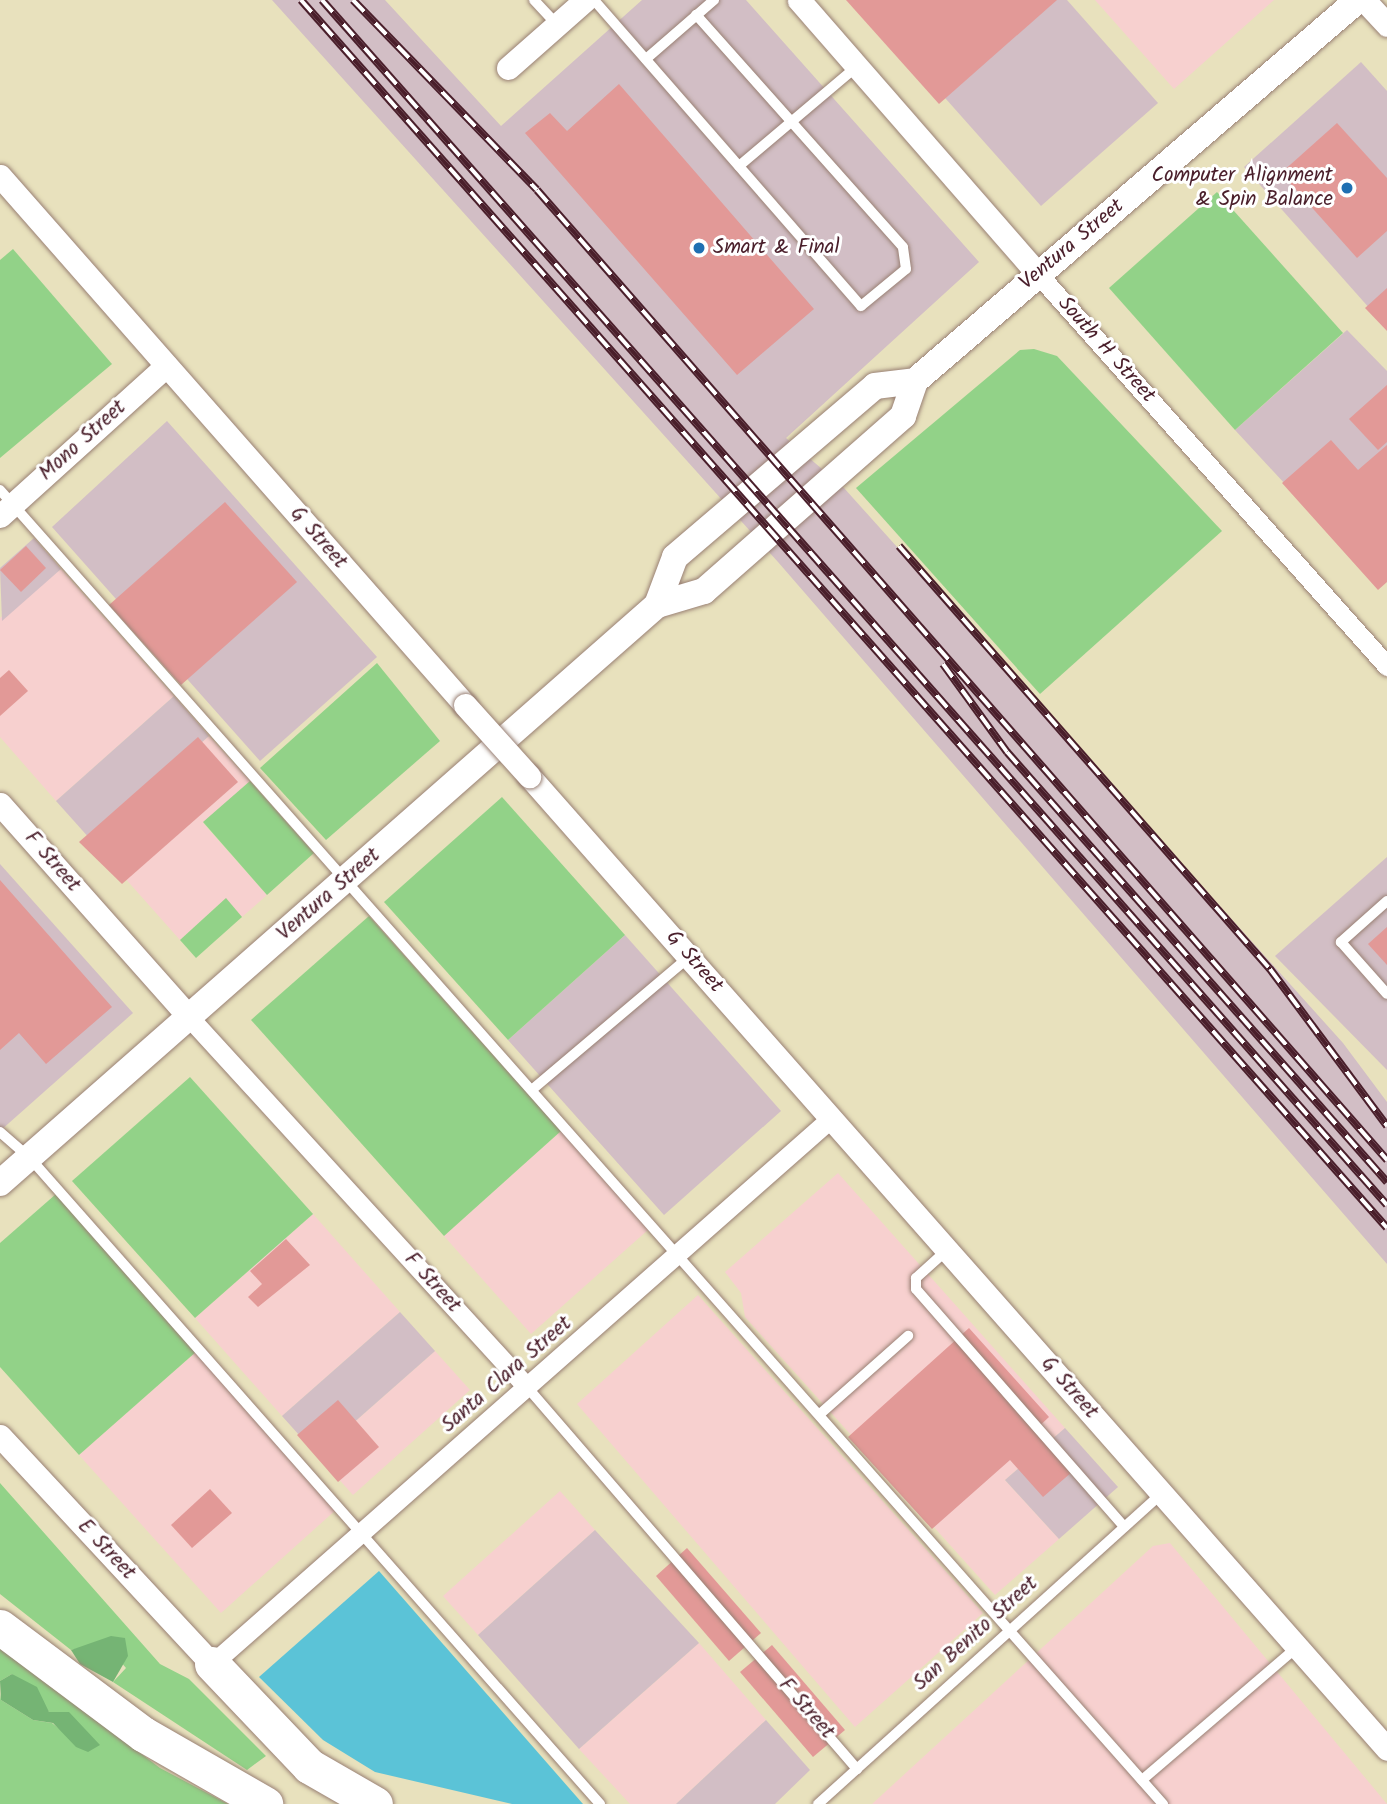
<!DOCTYPE html>
<html>
<head>
<meta charset="utf-8">
<style>
	body { margin:0 }
	#map { position:relative; width:1387px; height:1804px; overflow:hidden; background:#e8e1bd; font-family:Kalam,sans-serif }
	div>[style] { position:absolute }
	[style*='--x'] { left:calc(var(--x)*1px); top:calc(var(--y)*1px); width:calc(var(--w)*1px); rotate:calc(var(--a)*1deg) }
	.built>* { inset:0; background:#f7d0cf }
	.industrial>* { inset:0; background:#d2bec5 }
	.green>* { inset:0; background:#92d288 }
	.forest>* { inset:0; background:#75b474 }
	.water>* { inset:0; background:#5bc3d7 }
	.building>* { inset:0; background:#e29997 }
	.roads { filter:drop-shadow(0 0 2px #998074) drop-shadow(0 0 2px #998074) }
	.service>* { height:10px; margin:-5px; padding:0 5px; transform-origin:5px; border-radius:5px; background:#fff }
	.minor>* { height:19px; margin:-9.5px; padding:0 9.5px; transform-origin:9.5px; border-radius:9.5px; background:#fff }
	.tertiary>* { height:23px; margin:-11.5px; padding:0 11.5px; transform-origin:11.5px; border-radius:11.5px; background:#fff }
	.secondary>* { height:26px; margin:-13px; padding:0 13px; transform-origin:13px; border-radius:13px; background:#fff }
	.motorway>* { height:35px; margin:-17.5px; padding:0 17.5px; transform-origin:17.5px; border-radius:17.5px; background:#fff }
	.rail>* { height:8px; margin-top:-4px; transform-origin:0; background:repeating-linear-gradient(90deg,#fff 0 16px,#4a1f2b 0 32px); box-sizing:border-box; border-block:2px solid #4a1f2b }
	.bridges { filter:drop-shadow(0 0 2px #998074) drop-shadow(0 0 2px #998074) }
	.tertiary-bridge>* { height:23px; margin:-11.5px; padding:0 11.5px; transform-origin:11.5px; border-radius:11.5px; background:#fff }
	.dots>* { width:19px; height:19px; translate:-50% -50%; box-sizing:border-box; border:4px solid #fff; border-radius:50% }
	span { translate:-50% -50%; white-space:nowrap; text-align:center; line-height:1.15; -webkit-text-stroke:6px #fff; paint-order:stroke }
	.poi-label { font-size:21px; color:#4a1f2b }
	.right { translate:-100% -50%; text-align:right }
	.left { translate:0 -50%; text-align:left }
	.street-label { font-size:21px; color:#4a1f2b }
</style>
</head>
<body>
<div id="map">
	<div class="built">
		<div style="clip-path:polygon(1095px 0,1274px 0,1174px 89px)"></div>
		<div style="clip-path:polygon(61px 569px,174px 696px,56px 801px,0 737px,0 618px)"></div>
		<div style="clip-path:polygon(209px 736px,250px 781px,203px 823px,267px 895px,242px 917px,225px 899px,180px 940px,91px 840px)"></div>
		<div style="clip-path:polygon(561px 1131px,649px 1229px,531px 1334px,444px 1236px)"></div>
		<div style="clip-path:polygon(838px 1173px,1065px 1428px,1005px 1480px,1059px 1539px,995px 1595px,745px 1317px,741px 1293px,725px 1272px)"></div>
		<div style="clip-path:polygon(313px 1214px,400px 1312px,282px 1416px,195px 1318px)"></div>
		<div style="clip-path:polygon(698px 1295px,983px 1613px,855px 1727px,577px 1404px)"></div>
		<div style="clip-path:polygon(197px 1351px,338px 1508px,221px 1613px,79px 1455px)"></div>
		<div style="clip-path:polygon(435px 1351px,470px 1390px,353px 1495px,317px 1455px)"></div>
		<div style="clip-path:polygon(560px 1491px,595px 1530px,478px 1635px,443px 1596px)"></div>
		<div style="clip-path:polygon(1170px 1543px,1387px 1804px,872px 1804px,1153px 1546px)"></div>
		<div style="clip-path:polygon(699px 1643px,766px 1720px,676px 1804px,630px 1804px,579px 1749px)"></div>
	</div>
	<div class="industrial">
		<div style="clip-path:polygon(272px 0,385px 0,501px 126px,642px 0,746px 0,979px 262px,786px 438px,844px 488px,1343px 1043px,1387px 1102px,1387px 1264px,778px 562px)"></div>
		<div style="clip-path:polygon(858px 0,1067px 0,1158px 103px,1041px 206px)"></div>
		<div style="clip-path:polygon(1361px 62px,1387px 91px,1387px 328px,1244px 167px)"></div>
		<div style="clip-path:polygon(1347px 330px,1387px 371px,1387px 572px,1376px 582px,1235px 430px)"></div>
		<div style="clip-path:polygon(167px 421px,377px 657px,260px 761px,52px 527px)"></div>
		<div style="clip-path:polygon(34px 538px,61px 569px,2px 621px,0 568px)"></div>
		<div style="clip-path:polygon(174px 696px,209px 736px,91px 840px,56px 801px)"></div>
		<div style="clip-path:polygon(1387px 857px,1387px 1070px,1275px 956px)"></div>
		<div style="clip-path:polygon(0 864px,133px 1013px,0 1131px)"></div>
		<div style="clip-path:polygon(625px 935px,781px 1111px,664px 1215px,508px 1040px)"></div>
		<div style="clip-path:polygon(400px 1312px,435px 1351px,317px 1455px,282px 1416px)"></div>
		<div style="clip-path:polygon(1065px 1428px,1118px 1487px,1059px 1539px,1005px 1480px)"></div>
		<div style="clip-path:polygon(595px 1530px,699px 1643px,579px 1749px,478px 1635px)"></div>
		<div style="clip-path:polygon(766px 1720px,810px 1770px,775px 1804px,676px 1804px)"></div>
	</div>
	<div class="green">
		<div style="clip-path:polygon(1217px 192px,1343px 333px,1235px 430px,1109px 288px)"></div>
		<div style="clip-path:polygon(13px 249px,112px 364px,0 458px,0 260px)"></div>
		<div style="clip-path:polygon(1034px 349px,1057px 356px,1222px 531px,1040px 694px,856px 488px,1020px 350px)"></div>
		<div style="clip-path:polygon(377px 663px,440px 741px,326px 840px,260px 768px)"></div>
		<div style="clip-path:polygon(250px 781px,314px 853px,267px 895px,203px 822px)"></div>
		<div style="clip-path:polygon(502px 797px,625px 935px,508px 1040px,384px 902px)"></div>
		<div style="clip-path:polygon(226px 898px,242px 917px,196px 958px,180px 940px)"></div>
		<div style="clip-path:polygon(369px 916px,561px 1131px,444px 1236px,251px 1020px)"></div>
		<div style="clip-path:polygon(190px 1077px,313px 1214px,195px 1318px,72px 1181px)"></div>
		<div style="clip-path:polygon(56px 1194px,197px 1351px,79px 1455px,0 1367px,0 1243px)"></div>
		<div style="clip-path:polygon(0 1483px,160px 1664px,189px 1679px,266px 1756px,247px 1770px,113px 1682px,126px 1668px,104px 1642px,71px 1650px,0 1594px)"></div>
		<div style="clip-path:polygon(0 1647px,160px 1768px,228px 1804px,0 1804px,0 1694px,1px 1700px,33px 1720px,52px 1723px,88px 1752px,12px 1674px,0 1681px)"></div>
	</div>
	<div class="forest">
		<div style="clip-path:polygon(111px 1636px,125px 1638px,128px 1656px,113px 1682px,80px 1664px,71px 1650px)"></div>
		<div style="clip-path:polygon(12px 1674px,37px 1687px,49px 1712px,69px 1712px,100px 1745px,88px 1752px,76px 1747px,53px 1723px,33px 1720px,1px 1700px,0 1681px)"></div>
	</div>
	<div class="water">
		<div style="clip-path:polygon(379px 1571px,583px 1804px,512px 1804px,375px 1772px,323px 1740px,259px 1677px)"></div>
	</div>
	<div class="building">
		<div style="clip-path:polygon(846px 0,1057px 0,939px 104px)"></div>
		<div style="clip-path:polygon(619px 84px,814px 309px,737px 375px,525px 133px,550px 113px,567px 131px)"></div>
		<div style="clip-path:polygon(1337px 123px,1387px 178px,1387px 231px,1357px 258px,1281px 173px)"></div>
		<div style="clip-path:polygon(1387px 288px,1387px 331px,1365px 308px)"></div>
		<div style="clip-path:polygon(1387px 385px,1387px 442px,1378px 450px,1349px 419px)"></div>
		<div style="clip-path:polygon(1331px 440px,1358px 470px,1387px 445px,1387px 582px,1378px 590px,1282px 483px)"></div>
		<div style="clip-path:polygon(225px 502px,297px 582px,181px 685px,109px 605px)"></div>
		<div style="clip-path:polygon(26px 546px,46px 568px,21px 592px,0 570px)"></div>
		<div style="clip-path:polygon(9px 670px,28px 691px,0 716px,0 678px)"></div>
		<div style="clip-path:polygon(198px 737px,238px 782px,122px 884px,79px 842px)"></div>
		<div style="clip-path:polygon(0 880px,112px 1007px,46px 1064px,19px 1033px,0 1050px)"></div>
		<div style="clip-path:polygon(1387px 927px,1387px 965px,1368px 944px)"></div>
		<div style="clip-path:polygon(286px 1239px,310px 1265px,258px 1307px,248px 1297px,262px 1284px,250px 1271px)"></div>
		<div style="clip-path:polygon(969px 1328px,1049px 1417px,1034px 1431px,1072px 1472px,1043px 1497px,1010px 1460px,932px 1529px,848px 1437px)"></div>
		<div style="clip-path:polygon(338px 1400px,379px 1447px,338px 1482px,297px 1435px)"></div>
		<div style="clip-path:polygon(210px 1489px,232px 1513px,192px 1548px,171px 1525px)"></div>
		<div style="clip-path:polygon(687px 1548px,761px 1633px,729px 1661px,656px 1576px)"></div>
		<div style="clip-path:polygon(772px 1645px,845px 1730px,813px 1757px,740px 1672px)"></div>
	</div>
	<div class="roads">
		<div class="service">
			<div style="--x:534;--y:0;--w:34;--a:47"></div>
			<div style="--x:594;--y:0;--w:406;--a:48.9"></div>
			<div style="--x:861;--y:306;--w:58;--a:-39.4"></div>
			<div style="--x:906;--y:269;--w:22;--a:-98"></div>
			<div style="--x:903;--y:247;--w:311;--a:-131.7"></div>
			<div style="--x:646;--y:59;--w:90;--a:-40.9"></div>
			<div style="--x:739;--y:166;--w:153;--a:-40.2"></div>
			<div style="--x:0;--y:490;--w:1755;--a:48.49"></div>
			<div style="--x:1387;--y:901;--w:62;--a:138.3"></div>
			<div style="--x:1341;--y:942;--w:69;--a:48.5"></div>
			<div style="--x:534;--y:1088;--w:202;--a:-40.2"></div>
			<div style="--x:0;--y:1132;--w:38;--a:41"></div>
			<div style="--x:29;--y:1157;--w:863;--a:48.57"></div>
			<div style="--x:947;--y:1250;--w:42;--a:137.9"></div>
			<div style="--x:916;--y:1278;--w:11;--a:90"></div>
			<div style="--x:916;--y:1289;--w:316;--a:48.8"></div>
			<div style="--x:527;--y:1387;--w:505;--a:49.18"></div>
			<div style="--x:820;--y:1414;--w:118;--a:-41.6"></div>
			<div style="--x:1142;--y:1780;--w:204;--a:-40.6"></div>
			<div style="--x:818;--y:1804;--w:464;--a:-42.1"></div>
		</div>
		<div class="minor">
			<div style="--x:1038;--y:274;--w:525;--a:48.32"></div>
			<div style="--x:188;--y:1016;--w:503;--a:47.58"></div>
			<div style="--x:212;--y:1664;--w:825;--a:-41.41"></div>
		</div>
		<div class="tertiary">
			<div style="--x:799;--y:0;--w:364;--a:48.9"></div>
			<div style="--x:1364;--y:0;--w:34;--a:47"></div>
			<div style="--x:508;--y:68;--w:103;--a:-41.4"></div>
			<div style="--x:0;--y:176;--w:704;--a:48.68"></div>
			<div style="--x:0;--y:516;--w:224;--a:-42.1"></div>
			<div style="--x:529;--y:776;--w:1297;--a:48.59"></div>
			<div style="--x:0;--y:804;--w:283;--a:48.4"></div>
			<div style="--x:0;--y:1436;--w:311;--a:47.1"></div>
		</div>
		<div class="secondary">
			<div style="--x:657;--y:605;--w:51;--a:-69.4"></div>
			<div style="--x:675;--y:557;--w:263;--a:-40.5"></div>
			<div style="--x:875;--y:386;--w:40;--a:-7.1"></div>
			<div style="--x:0;--y:1183;--w:875;--a:-41.34"></div>
			<div style="--x:657;--y:605;--w:49;--a:-16.6"></div>
			<div style="--x:704;--y:591;--w:265;--a:-41.3"></div>
			<div style="--x:903;--y:416;--w:37;--a:-71"></div>
			<div style="--x:915;--y:381;--w:584;--a:-40.7"></div>
		</div>
		<div class="motorway">
			<div style="--x:0;--y:1627;--w:179;--a:36.8"></div>
			<div style="--x:143;--y:1734;--w:141;--a:29.8"></div>
			<div style="--x:212;--y:1664;--w:141;--a:46.4"></div>
			<div style="--x:309;--y:1766;--w:76;--a:29.9"></div>
		</div>
	</div>
	<div class="rail">
		<div style="--x:301;--y:0;--w:1639;--a:48.51"></div>
		<div style="--x:322;--y:0;--w:1608;--a:48.53"></div>
		<div style="--x:353;--y:0;--w:264;--a:45.9"></div>
		<div style="--x:537;--y:190;--w:1290;--a:48.77"></div>
		<div style="--x:899;--y:546;--w:563;--a:48.75"></div>
		<div style="--x:1270;--y:969;--w:196;--a:53.3"></div>
		<div style="--x:943;--y:664;--w:109;--a:54"></div>
		<div style="--x:1007;--y:752;--w:574;--a:48.53"></div>
	</div>
	<div class="bridges">
		<div class="tertiary-bridge">
			<div style="--x:465;--y:705;--w:96;--a:48"></div>
		</div>
	</div>
	<div class="dots">
		<div style="left:1347px;top:188px;background:#1f6fb2"></div>
		<div style="left:699px;top:248px;background:#1f6fb2"></div>
	</div>
	<div class="poi-label">
		<span class="right" style="left:1333px;top:188px">Computer Alignment<br>&amp; Spin Balance</span>
		<span class="left" style="left:713px;top:248px">Smart &amp; Final</span>
	</div>
	<div class="street-label">
		<span style="left:1072px;top:245px;rotate:-40deg">Ventura Street</span>
		<span style="left:1106px;top:350px;rotate:48deg">South H Street</span>
		<span style="left:83px;top:441px;rotate:-42deg">Mono Street</span>
		<span style="left:318px;top:538px;rotate:49deg">G Street</span>
		<span style="left:52px;top:862px;rotate:49deg">F Street</span>
		<span style="left:329px;top:895px;rotate:-41deg">Ventura Street</span>
		<span style="left:694px;top:962px;rotate:49deg">G Street</span>
		<span style="left:432px;top:1283px;rotate:48deg">F Street</span>
		<span style="left:507px;top:1375px;rotate:-41deg">Santa Clara Street</span>
		<span style="left:1069px;top:1388px;rotate:49deg">G Street</span>
		<span style="left:106px;top:1550px;rotate:47deg">E Street</span>
		<span style="left:976px;top:1634px;rotate:-42deg">San Benito Street</span>
		<span style="left:806px;top:1709px;rotate:49deg">F Street</span>
	</div>
</div>
</body>
</html>
